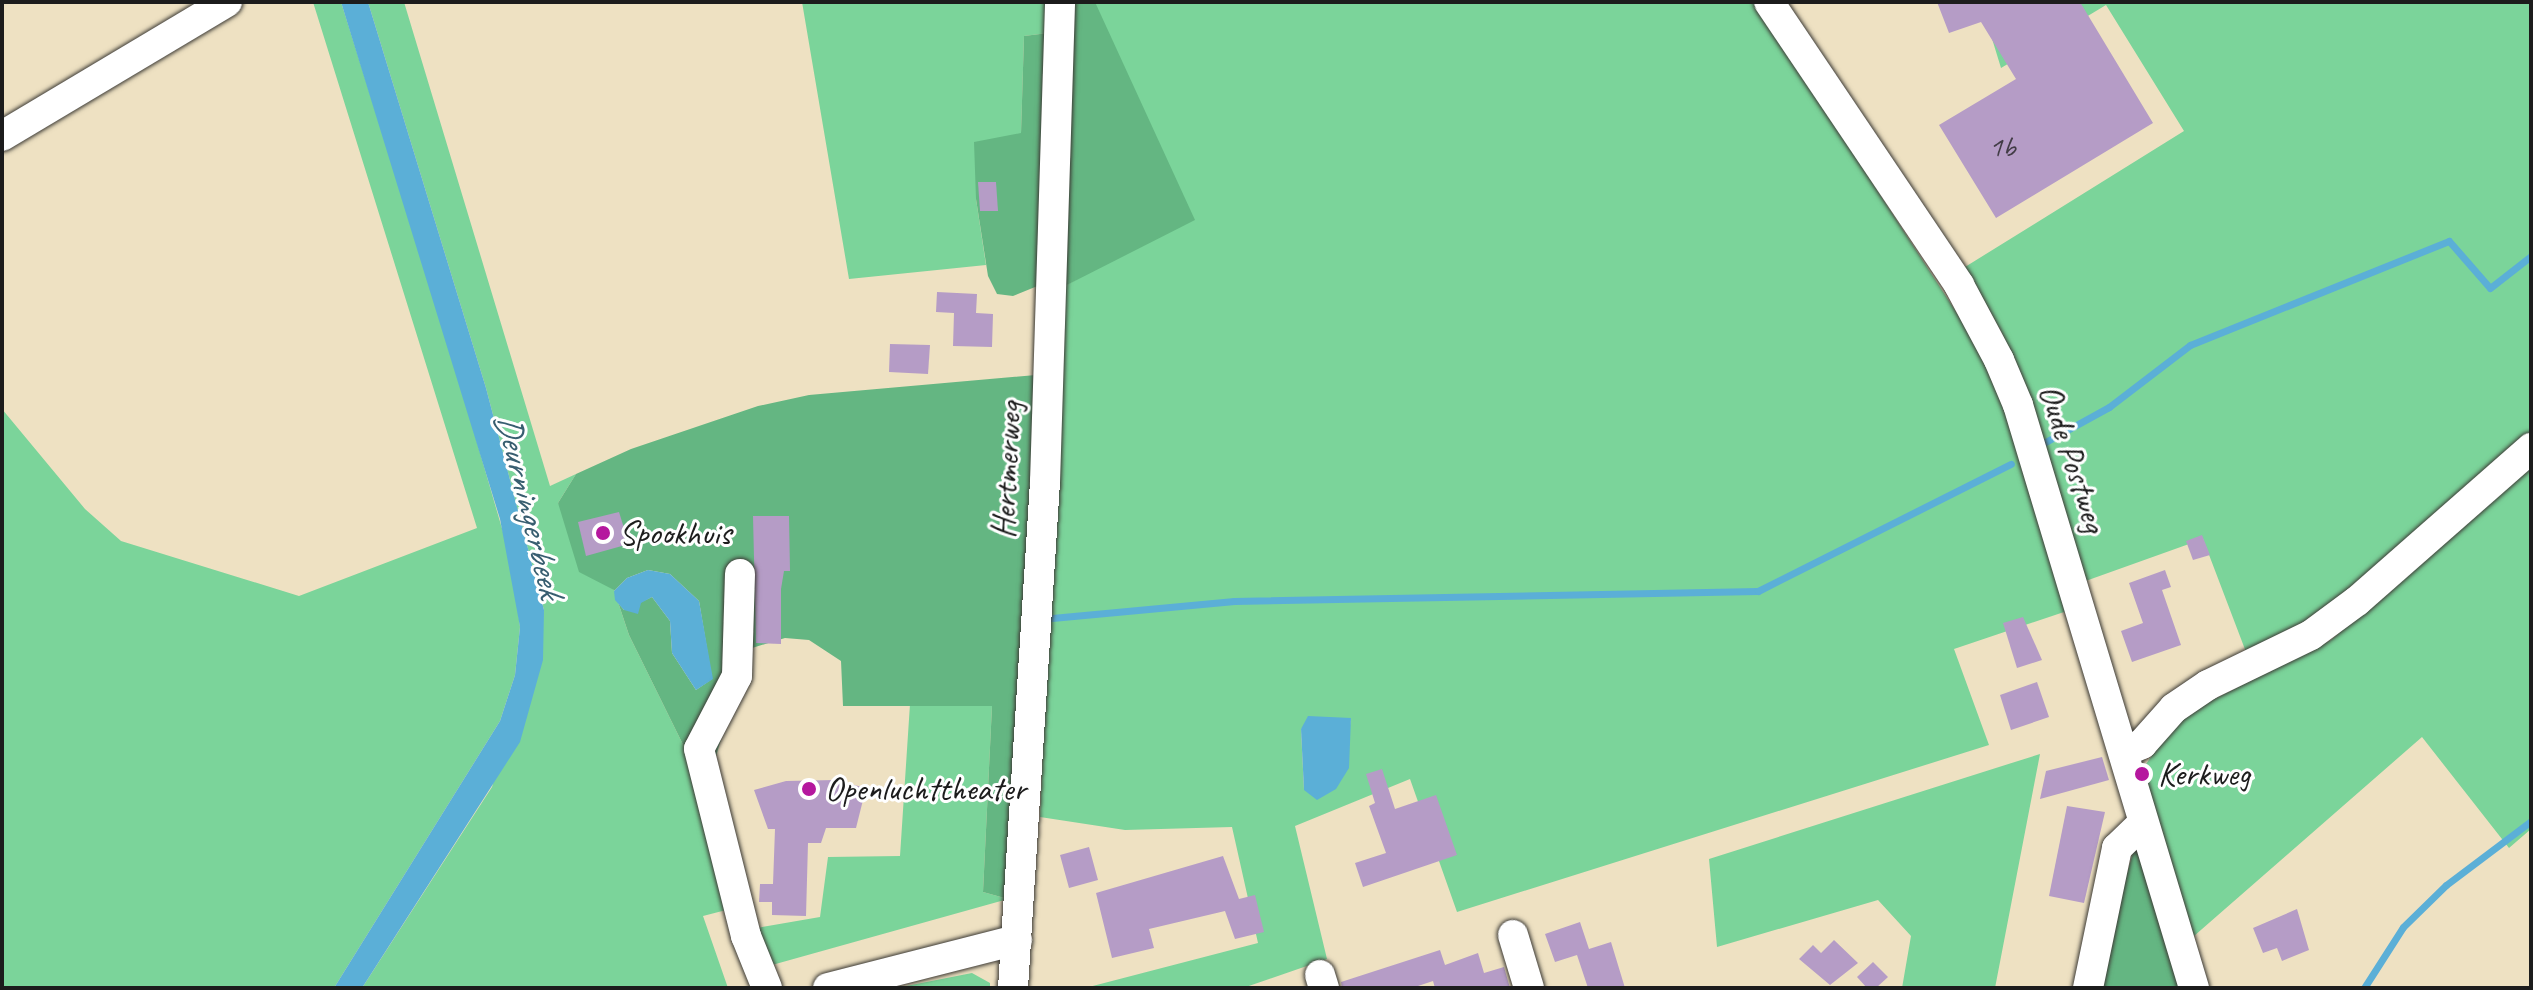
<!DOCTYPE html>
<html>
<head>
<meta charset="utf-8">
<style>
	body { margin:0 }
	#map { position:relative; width:2533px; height:990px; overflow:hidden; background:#eee1c2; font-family:Caveat,sans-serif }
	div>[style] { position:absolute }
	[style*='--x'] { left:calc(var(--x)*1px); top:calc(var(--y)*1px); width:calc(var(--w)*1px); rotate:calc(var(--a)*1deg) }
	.green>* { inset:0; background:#7bd49a }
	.forest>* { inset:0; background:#64b682 }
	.water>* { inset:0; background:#5bafd7 }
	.stream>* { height:7px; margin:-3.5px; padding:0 3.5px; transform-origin:3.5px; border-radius:3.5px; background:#5bafd7 }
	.building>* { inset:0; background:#b59cc6 }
	.roads { filter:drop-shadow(0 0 2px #3c3a35) drop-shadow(0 0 2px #3c3a35) }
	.minor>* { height:30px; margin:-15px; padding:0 15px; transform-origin:15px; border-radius:15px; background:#fff }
	.dots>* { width:22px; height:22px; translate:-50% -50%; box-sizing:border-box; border:4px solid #fff; border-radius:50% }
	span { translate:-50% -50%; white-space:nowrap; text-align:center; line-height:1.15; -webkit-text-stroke:6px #fff; paint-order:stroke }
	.number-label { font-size:30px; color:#423c46 }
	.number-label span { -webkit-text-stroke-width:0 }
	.street-label { font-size:34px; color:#1c1c1c }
	.poi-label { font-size:34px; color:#1c1c1c }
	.left { translate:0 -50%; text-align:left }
	.water-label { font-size:36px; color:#385e70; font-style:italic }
	.frame { position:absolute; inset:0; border:4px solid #1c1c1c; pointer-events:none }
</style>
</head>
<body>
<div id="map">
	<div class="green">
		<div style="clip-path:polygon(313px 2px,341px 2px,447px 339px,512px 563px,520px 627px,515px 675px,500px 721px,334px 988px,2px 988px,2px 409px,85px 509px,121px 541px,299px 596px,477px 528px)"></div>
		<div style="clip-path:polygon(368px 2px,404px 2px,550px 486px,576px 474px,558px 503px,614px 590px,629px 635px,697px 773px,730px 909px,703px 916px,728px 988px,362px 988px,492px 787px,544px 610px,486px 388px)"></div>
		<div style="clip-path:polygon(802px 2px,1048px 2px,1048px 33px,1024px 36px,1021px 134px,976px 199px,986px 265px,849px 279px)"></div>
		<div style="clip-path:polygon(evenodd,1095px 2px,1755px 2px,1975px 341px,2004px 398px,2070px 610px,1954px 649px,1989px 745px,1457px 912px,1410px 779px,1295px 826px,1327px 959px,1243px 988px,1085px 988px,1258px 943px,1232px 827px,1125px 830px,1040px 817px,1063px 287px,1122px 254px,1095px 2px,1324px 718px,1351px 718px,1347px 749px,1304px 790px,1301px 729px,1324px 718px)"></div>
		<div style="clip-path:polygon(1970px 2px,2531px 2px,2531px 440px,2311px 629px,2246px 652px,2203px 539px,2080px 583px,2026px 389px,2002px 333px,1965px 267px,2184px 131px,2106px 5px,2001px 68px,1986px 19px)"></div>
		<div style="clip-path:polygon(2531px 466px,2531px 829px,2509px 848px,2422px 737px,2186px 943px,2139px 774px,2179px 717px,2331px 640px)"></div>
		<div style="clip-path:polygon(910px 704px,992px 706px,983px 892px,1008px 899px,772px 965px,751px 929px,820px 917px,828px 857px,900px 856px)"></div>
		<div style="clip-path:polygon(2040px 754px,1995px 988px,1902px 988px,1911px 936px,1878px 900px,1717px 947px,1709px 859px)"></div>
		<div style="clip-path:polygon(972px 973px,990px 983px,990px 988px,896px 988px)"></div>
	</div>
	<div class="forest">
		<div style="clip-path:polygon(1069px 2px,1095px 2px,1195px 220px,1063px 287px)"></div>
		<div style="clip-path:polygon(1048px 33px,1040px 285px,1013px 296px,997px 294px,988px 276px,976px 199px,974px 142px,1021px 133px,1024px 36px)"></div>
		<div style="clip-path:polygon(evenodd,1036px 375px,1008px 899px,983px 892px,992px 706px,843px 706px,841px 661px,809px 640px,785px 638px,752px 648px,745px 657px,712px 770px,697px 773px,629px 635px,614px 590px,579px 572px,558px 503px,576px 474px,631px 449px,758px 406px,809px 395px,1036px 375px,648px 570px,670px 574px,699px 601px,712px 679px,696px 690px,672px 653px,670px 621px,652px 597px,624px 610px,619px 604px,614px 591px,627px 578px,648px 570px)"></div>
		<div style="clip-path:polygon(2134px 849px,2143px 852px,2181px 988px,2094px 988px)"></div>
	</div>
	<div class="water">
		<div style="clip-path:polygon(341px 2px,368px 2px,486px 388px,544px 610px,543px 660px,520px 742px,362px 988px,334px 988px,500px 721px,515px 675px,520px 627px,500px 519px)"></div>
		<div style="clip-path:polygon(648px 570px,670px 574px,699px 601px,713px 679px,696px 690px,672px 653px,670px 621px,652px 597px,641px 603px,638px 614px,624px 610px,615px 600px,614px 591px,627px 578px)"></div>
		<div style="clip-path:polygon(1308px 716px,1351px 718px,1349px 768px,1336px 789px,1317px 800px,1304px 790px,1301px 729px)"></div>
	</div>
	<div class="stream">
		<div style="--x:2040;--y:445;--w:79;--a:-28.8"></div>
		<div style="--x:2109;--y:407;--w:102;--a:-37.4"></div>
		<div style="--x:2190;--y:345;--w:279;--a:-21.9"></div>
		<div style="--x:2449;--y:241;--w:62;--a:48.9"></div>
		<div style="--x:2490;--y:288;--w:52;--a:-38"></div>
		<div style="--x:1052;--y:618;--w:183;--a:-5.3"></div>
		<div style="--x:1234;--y:601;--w:524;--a:-1.09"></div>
		<div style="--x:1758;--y:591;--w:283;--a:-26.7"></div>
		<div style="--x:2364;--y:988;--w:72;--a:-57.4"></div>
		<div style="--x:2403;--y:927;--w:60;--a:-44.3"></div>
		<div style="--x:2446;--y:885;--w:106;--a:-37"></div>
	</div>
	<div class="building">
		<div style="clip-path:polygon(1937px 2px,2080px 2px,2153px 123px,1996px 218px,1939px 125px,2016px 79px,1981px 22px,1949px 33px)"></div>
		<div style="clip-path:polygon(978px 182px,996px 182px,998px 211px,980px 211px)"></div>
		<div style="clip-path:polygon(937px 292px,977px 294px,976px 313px,993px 314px,992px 347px,953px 346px,954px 313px,936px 312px)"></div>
		<div style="clip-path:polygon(890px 344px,930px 345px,928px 374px,889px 372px)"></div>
		<div style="clip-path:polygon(619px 512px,629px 544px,586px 556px,578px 522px)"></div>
		<div style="clip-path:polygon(753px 516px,789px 516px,790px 571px,784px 571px,781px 589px,781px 644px,756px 643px)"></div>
		<div style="clip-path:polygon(2202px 535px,2210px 555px,2193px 560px,2186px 541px)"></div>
		<div style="clip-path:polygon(2165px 570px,2171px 587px,2162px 590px,2181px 645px,2132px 662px,2121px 631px,2143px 623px,2129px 583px)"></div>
		<div style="clip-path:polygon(2023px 617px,2042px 660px,2017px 668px,2003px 623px)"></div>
		<div style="clip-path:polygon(2037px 682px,2049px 717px,2011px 730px,2000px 695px)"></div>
		<div style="clip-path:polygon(2102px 757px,2109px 780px,2040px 799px,2046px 771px)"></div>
		<div style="clip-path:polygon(1382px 769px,1395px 809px,1436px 795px,1457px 855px,1363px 887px,1355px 863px,1386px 853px,1369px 806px,1375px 803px,1366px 774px)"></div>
		<div style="clip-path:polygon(835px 780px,866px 788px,856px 828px,826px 828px,821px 843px,808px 843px,806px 916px,772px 915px,772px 902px,759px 902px,760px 884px,773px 884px,775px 829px,768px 829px,754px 790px,786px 781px)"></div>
		<div style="clip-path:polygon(2067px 806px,2105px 812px,2084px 903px,2049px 896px)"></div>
		<div style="clip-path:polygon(1089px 847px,1098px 880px,1069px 888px,1060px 855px)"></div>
		<div style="clip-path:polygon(1223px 856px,1239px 899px,1255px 895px,1264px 932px,1235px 939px,1225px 911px,1149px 929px,1154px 948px,1112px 958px,1096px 893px)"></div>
		<div style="clip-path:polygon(2297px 909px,2309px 950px,2282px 961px,2277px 948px,2263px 953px,2253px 928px)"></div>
		<div style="clip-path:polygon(1580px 922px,1589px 949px,1611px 942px,1625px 988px,1588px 988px,1577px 955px,1555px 962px,1545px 934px)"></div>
		<div style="clip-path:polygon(1834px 940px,1858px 963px,1830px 985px,1799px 959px,1813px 945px,1821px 953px)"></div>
		<div style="clip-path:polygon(1440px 950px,1445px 965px,1478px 953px,1484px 973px,1504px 967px,1510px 988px,1435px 988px,1433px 981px,1412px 988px,1342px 988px,1341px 982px)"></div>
		<div style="clip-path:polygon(1873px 962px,1888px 977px,1876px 988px,1867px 988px,1857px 977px)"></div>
	</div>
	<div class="roads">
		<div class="minor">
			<div style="--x:1769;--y:2;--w:341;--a:56.1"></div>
			<div style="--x:1959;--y:285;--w:85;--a:61.9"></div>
			<div style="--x:1999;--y:360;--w:49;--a:67.1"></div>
			<div style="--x:2018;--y:405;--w:609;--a:73.2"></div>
			<div style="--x:2;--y:136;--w:262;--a:-30.8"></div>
			<div style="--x:740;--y:574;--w:102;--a:91.7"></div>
			<div style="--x:737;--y:676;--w:82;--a:117.5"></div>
			<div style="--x:699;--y:749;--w:193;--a:75.9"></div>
			<div style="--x:746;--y:936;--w:56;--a:68"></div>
			<div style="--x:2124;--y:752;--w:20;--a:-24"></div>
			<div style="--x:2142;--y:744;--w:48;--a:-48.4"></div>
			<div style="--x:2174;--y:708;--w:41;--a:-34.1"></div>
			<div style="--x:2208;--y:685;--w:114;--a:-25.9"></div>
			<div style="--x:2311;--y:635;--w:57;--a:-36.5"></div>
			<div style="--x:2357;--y:601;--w:232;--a:-41.3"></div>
			<div style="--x:1513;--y:935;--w:55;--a:73.2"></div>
			<div style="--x:1320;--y:975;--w:14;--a:73"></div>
			<div style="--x:828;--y:988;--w:195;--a:-14.3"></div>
			<div style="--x:1013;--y:988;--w:507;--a:-86.38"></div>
			<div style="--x:1045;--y:482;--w:480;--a:-88.2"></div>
			<div style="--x:2088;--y:988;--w:143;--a:-78.3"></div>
			<div style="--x:2117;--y:848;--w:36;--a:-44"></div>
		</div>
	</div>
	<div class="dots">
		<div style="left:603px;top:533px;background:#b5179e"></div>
		<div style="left:2142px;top:774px;background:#b5179e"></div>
		<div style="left:809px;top:789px;background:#b5179e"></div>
	</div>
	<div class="number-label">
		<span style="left:2002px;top:146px">1b</span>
	</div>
	<div class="street-label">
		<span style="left:2073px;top:458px;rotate:72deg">Oude Postweg</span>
		<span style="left:1006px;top:470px;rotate:-87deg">Hertmerweg</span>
	</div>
	<div class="poi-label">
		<span class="left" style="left:619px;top:533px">Spookhuis</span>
		<span class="left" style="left:2158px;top:774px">Kerkweg</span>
		<span class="left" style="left:825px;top:789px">Openluchttheater</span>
	</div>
	<div class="water-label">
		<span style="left:529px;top:505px;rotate:76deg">Deurningerbeek</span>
	</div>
	<div class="frame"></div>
</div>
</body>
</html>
